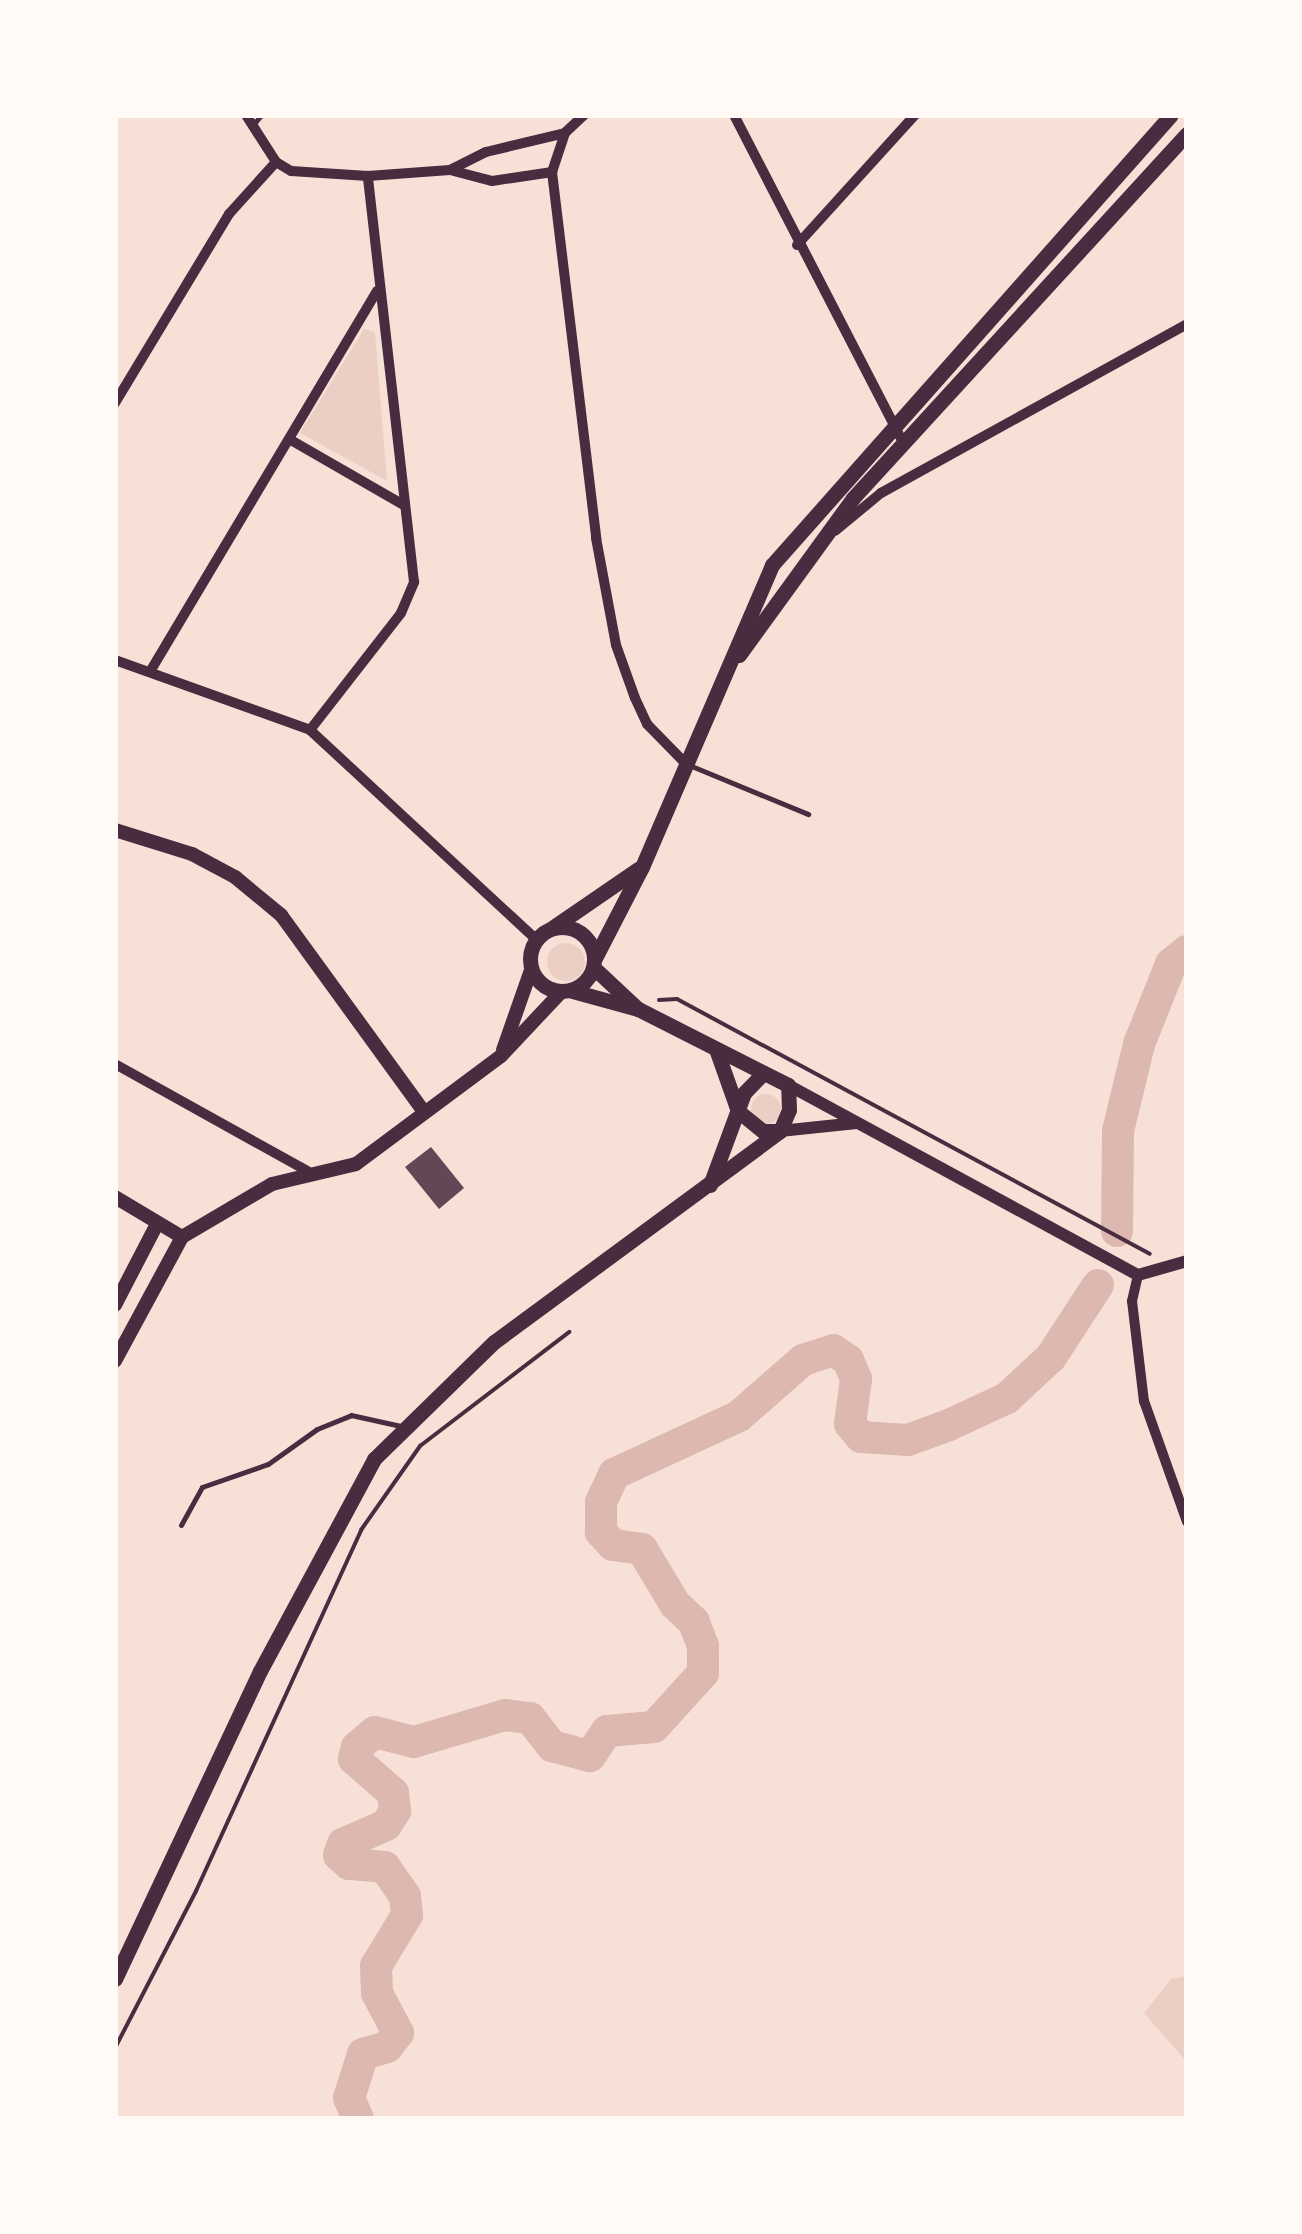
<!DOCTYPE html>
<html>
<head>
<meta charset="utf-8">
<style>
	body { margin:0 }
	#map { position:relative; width:1302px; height:2234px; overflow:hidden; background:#f7e1d7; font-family:"Titillium Web",sans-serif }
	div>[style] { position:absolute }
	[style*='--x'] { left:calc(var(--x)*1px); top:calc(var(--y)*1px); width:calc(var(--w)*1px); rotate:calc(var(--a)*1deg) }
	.green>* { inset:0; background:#ebcfc5 }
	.round { border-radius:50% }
	.river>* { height:32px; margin:-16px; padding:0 16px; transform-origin:16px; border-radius:16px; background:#dcb8b0 }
	.building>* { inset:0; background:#644757 }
	.path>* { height:4px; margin:-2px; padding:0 2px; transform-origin:2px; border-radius:2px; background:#4a2c40 }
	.service>* { height:5px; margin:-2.5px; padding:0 2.5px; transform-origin:2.5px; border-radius:2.5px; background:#4a2c40 }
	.minor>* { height:10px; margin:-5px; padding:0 5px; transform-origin:5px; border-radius:5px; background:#4a2c40 }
	.tertiary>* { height:12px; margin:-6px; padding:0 6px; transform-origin:6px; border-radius:6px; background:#4a2c40 }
	.secondary>* { height:14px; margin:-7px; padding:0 7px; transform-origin:7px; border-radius:7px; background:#4a2c40 }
	.primary>* { height:15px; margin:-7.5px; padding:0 7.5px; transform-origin:7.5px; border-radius:7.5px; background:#4a2c40 }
	.primary>.ring { margin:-7.5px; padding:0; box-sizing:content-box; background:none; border:15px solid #4a2c40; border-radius:50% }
	span { translate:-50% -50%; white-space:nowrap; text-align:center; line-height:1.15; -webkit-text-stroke:8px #fffaf5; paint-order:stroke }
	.frame { position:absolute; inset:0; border:118px solid #fffaf5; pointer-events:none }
</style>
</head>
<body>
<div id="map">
	<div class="green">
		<div style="clip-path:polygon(364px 329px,375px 332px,387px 481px,300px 433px)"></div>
		<div class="round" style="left:547px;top:943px;width:38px;height:38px"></div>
		<div class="round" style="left:751px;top:1094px;width:30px;height:30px"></div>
		<div style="clip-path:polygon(1187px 1976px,1187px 2062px,1144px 2013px,1171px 1979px)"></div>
	</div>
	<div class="river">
		<div style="--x:1117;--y:1231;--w:100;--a:-89.4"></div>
		<div style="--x:1118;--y:1131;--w:89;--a:-76.4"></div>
		<div style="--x:1139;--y:1044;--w:86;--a:-68.2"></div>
		<div style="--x:1171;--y:964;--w:21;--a:-39"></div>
		<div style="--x:358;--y:2119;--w:23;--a:-113"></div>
		<div style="--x:349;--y:2098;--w:46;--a:-72.3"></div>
		<div style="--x:363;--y:2054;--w:25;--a:-16"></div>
		<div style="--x:387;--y:2047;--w:18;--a:-52"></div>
		<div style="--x:398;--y:2033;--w:45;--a:-117.7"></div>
		<div style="--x:377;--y:1993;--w:27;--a:-92"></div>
		<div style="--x:376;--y:1966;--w:60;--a:-58.7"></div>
		<div style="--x:407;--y:1915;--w:19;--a:-96"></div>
		<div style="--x:405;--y:1896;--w:35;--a:-125"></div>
		<div style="--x:385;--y:1867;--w:36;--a:-175"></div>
		<div style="--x:349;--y:1864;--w:13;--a:-138"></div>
		<div style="--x:339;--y:1855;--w:12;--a:-70"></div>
		<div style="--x:343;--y:1844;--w:47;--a:-23.8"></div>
		<div style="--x:386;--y:1825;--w:17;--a:-57"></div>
		<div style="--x:395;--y:1811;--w:18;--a:-96"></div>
		<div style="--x:393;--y:1793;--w:52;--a:-138.9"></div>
		<div style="--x:354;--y:1759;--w:12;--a:-76"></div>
		<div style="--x:357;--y:1747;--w:23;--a:-40"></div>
		<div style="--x:375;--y:1732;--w:40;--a:14.4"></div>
		<div style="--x:414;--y:1742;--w:95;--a:-16.5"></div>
		<div style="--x:505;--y:1715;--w:25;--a:7"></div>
		<div style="--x:530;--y:1718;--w:36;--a:52"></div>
		<div style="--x:552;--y:1746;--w:39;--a:15"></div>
		<div style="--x:590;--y:1756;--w:30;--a:-56"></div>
		<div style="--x:607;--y:1731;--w:47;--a:-4.9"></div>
		<div style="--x:654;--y:1727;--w:73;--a:-47.8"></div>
		<div style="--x:703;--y:1673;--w:27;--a:-90"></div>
		<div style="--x:703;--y:1646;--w:26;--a:-111"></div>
		<div style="--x:694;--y:1622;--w:26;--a:-137"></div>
		<div style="--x:675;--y:1604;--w:64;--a:-121"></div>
		<div style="--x:642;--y:1549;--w:29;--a:-172"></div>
		<div style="--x:613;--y:1545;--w:18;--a:-133"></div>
		<div style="--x:601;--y:1532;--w:30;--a:-90"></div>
		<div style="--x:601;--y:1502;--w:31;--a:-65"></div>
		<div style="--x:614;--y:1474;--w:138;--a:-24.9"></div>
		<div style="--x:739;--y:1416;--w:85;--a:-41.2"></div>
		<div style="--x:803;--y:1360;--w:32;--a:-18"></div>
		<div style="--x:833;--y:1350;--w:18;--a:34"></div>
		<div style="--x:848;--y:1360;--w:21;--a:67"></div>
		<div style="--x:856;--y:1379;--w:45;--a:97.6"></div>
		<div style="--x:850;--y:1424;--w:17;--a:50"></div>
		<div style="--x:861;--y:1437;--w:47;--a:3.7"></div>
		<div style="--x:908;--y:1440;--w:44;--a:-20.1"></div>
		<div style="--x:949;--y:1425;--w:64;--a:-25"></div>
		<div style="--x:1007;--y:1398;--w:60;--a:-43"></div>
		<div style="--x:1051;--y:1357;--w:86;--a:-56.9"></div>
	</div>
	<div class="building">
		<div style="clip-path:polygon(431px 1147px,464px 1188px,439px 1209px,405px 1167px)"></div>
	</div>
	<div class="path">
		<div style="--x:659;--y:1000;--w:18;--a:-3"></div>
		<div style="--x:677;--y:999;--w:537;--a:28.33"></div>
		<div style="--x:115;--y:2048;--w:177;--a:-62.7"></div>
		<div style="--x:196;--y:1891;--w:397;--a:-65.4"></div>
		<div style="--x:361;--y:1530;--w:103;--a:-54.9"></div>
		<div style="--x:420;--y:1446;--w:188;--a:-37.4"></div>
	</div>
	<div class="service">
		<div style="--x:253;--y:125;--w:13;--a:-51"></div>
		<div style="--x:689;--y:765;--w:129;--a:22.4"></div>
		<div style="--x:181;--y:1525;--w:43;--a:-61.1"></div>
		<div style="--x:202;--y:1487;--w:70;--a:-19.2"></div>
		<div style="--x:268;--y:1464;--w:60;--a:-35.5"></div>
		<div style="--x:317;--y:1429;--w:37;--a:-22"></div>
		<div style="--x:351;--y:1415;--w:51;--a:12.4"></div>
	</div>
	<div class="minor">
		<div style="--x:246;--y:115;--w:56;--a:57.4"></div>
		<div style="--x:276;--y:162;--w:17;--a:31"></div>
		<div style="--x:291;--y:171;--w:77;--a:3.7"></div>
		<div style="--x:368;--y:176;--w:82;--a:-4.2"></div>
		<div style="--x:450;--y:170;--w:43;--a:14.7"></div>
		<div style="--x:492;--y:181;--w:61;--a:-8.5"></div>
		<div style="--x:584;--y:115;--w:26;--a:137"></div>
		<div style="--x:565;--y:133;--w:41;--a:108.4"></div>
		<div style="--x:552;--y:172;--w:369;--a:83.1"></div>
		<div style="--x:596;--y:538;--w:109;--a:79.4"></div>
		<div style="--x:616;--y:645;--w:56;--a:70.3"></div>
		<div style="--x:635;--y:698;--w:29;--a:65"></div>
		<div style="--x:647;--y:724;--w:56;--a:45.7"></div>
		<div style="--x:734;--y:115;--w:370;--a:62.7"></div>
		<div style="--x:450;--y:170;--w:40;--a:-26.6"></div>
		<div style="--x:486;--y:152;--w:81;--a:-13.5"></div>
		<div style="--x:797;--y:245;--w:176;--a:-47.8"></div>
		<div style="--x:115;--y:403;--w:221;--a:-58.9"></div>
		<div style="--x:229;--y:214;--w:70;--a:-47.9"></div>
		<div style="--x:289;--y:439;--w:130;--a:29.9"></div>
		<div style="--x:835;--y:531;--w:60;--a:-39.6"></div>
		<div style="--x:881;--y:493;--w:350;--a:-28.9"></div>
		<div style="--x:115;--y:660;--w:207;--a:19.7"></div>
		<div style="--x:310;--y:730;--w:308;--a:42.8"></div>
		<div style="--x:151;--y:670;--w:441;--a:-59.2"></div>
		<div style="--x:310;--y:730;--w:148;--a:-52.1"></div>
		<div style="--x:401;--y:613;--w:34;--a:-67"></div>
		<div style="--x:414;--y:582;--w:409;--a:-96.5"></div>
		<div style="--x:115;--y:1064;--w:220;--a:29.1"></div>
		<div style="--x:1138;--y:1275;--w:27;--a:103"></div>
		<div style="--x:1132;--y:1301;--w:101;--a:83.2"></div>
		<div style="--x:1144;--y:1401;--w:128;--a:70.4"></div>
	</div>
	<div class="tertiary">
		<div style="--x:788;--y:1085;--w:398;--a:28.5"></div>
		<div style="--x:1138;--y:1275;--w:51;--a:-15.9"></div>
		<div style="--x:780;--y:1131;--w:77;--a:-5.9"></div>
	</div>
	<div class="secondary">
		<div style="--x:115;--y:830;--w:81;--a:17.3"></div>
		<div style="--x:192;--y:854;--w:49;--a:28.1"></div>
		<div style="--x:235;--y:877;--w:60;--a:39.6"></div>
		<div style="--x:281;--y:915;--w:243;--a:54"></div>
		<div style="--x:503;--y:1050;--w:85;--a:-70.7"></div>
		<div style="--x:115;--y:1197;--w:78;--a:30.8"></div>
		<div style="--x:182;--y:1237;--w:104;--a:-30.5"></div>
		<div style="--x:272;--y:1184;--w:86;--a:-13.4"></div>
		<div style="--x:356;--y:1164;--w:181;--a:-36.7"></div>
		<div style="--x:501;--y:1056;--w:88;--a:-46.8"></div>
		<div style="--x:115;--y:1305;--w:91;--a:-62.6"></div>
		<div style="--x:115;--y:1361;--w:141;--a:-61.6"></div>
	</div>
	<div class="primary">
		<div style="--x:739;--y:655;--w:194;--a:-54"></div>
		<div style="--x:853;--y:498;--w:494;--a:-47.5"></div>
		<div class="ring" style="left:530px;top:927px;width:49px;height:49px"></div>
		<div style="--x:552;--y:928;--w:104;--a:-34.5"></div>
		<div style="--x:595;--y:958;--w:102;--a:-62.7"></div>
		<div style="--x:642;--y:867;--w:329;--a:-66.7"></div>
		<div style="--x:772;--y:565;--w:601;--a:-48.44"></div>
		<div style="--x:594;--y:968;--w:60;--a:43"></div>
		<div style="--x:716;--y:1049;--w:66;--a:70.5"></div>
		<div style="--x:738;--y:1111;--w:32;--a:39"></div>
		<div style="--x:763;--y:1131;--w:17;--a:0"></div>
		<div style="--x:710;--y:1185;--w:98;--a:-69.7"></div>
		<div style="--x:744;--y:1093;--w:28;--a:-46"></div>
		<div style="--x:115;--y:1979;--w:340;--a:-64.8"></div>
		<div style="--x:260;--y:1671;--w:241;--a:-61.7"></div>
		<div style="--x:374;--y:1459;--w:168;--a:-44.3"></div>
		<div style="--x:494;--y:1342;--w:355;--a:-36.4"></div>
		<div style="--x:780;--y:1131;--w:23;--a:-67"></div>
		<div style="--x:789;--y:1110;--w:25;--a:-92"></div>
		<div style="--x:788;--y:1085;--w:168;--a:-153.1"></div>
		<div style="--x:638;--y:1009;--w:68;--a:-164.7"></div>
	</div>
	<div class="frame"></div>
</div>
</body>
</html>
